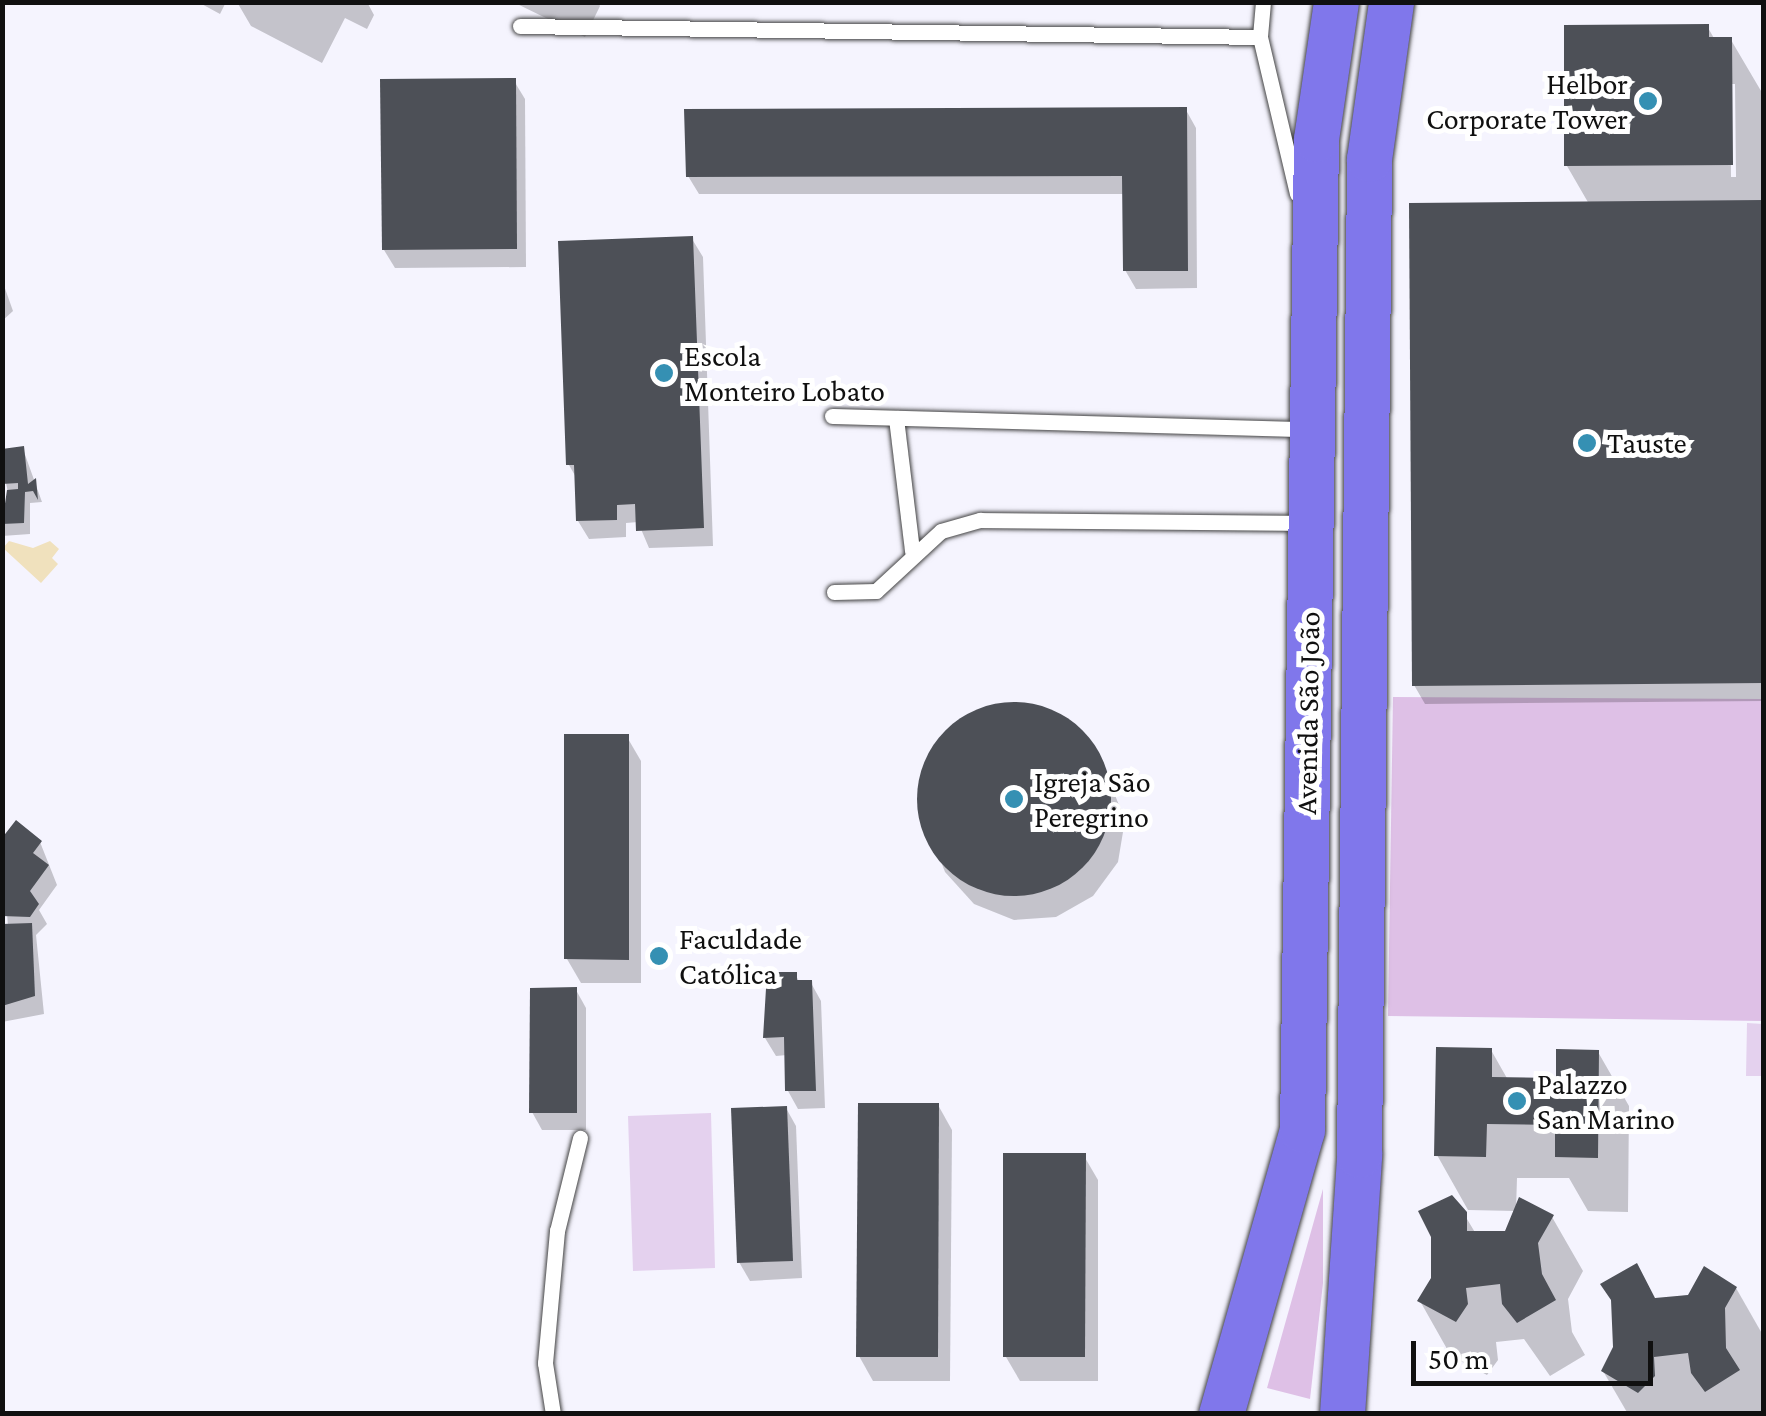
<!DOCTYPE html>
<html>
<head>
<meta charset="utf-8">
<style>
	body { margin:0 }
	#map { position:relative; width:1766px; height:1416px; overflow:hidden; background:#f5f4fe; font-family:"Crimson Pro",serif }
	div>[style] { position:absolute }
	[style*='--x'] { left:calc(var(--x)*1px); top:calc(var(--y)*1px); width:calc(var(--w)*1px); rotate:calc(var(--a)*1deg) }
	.green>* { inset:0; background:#dec0e6 }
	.pitch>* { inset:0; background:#e4d1ee }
	.water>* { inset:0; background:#f0e1bd }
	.shadow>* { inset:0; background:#0003 }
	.building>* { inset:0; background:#4d5057 }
	.round { border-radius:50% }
	.roads { filter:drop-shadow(0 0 2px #434343) drop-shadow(0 0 2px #434343) }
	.lane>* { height:15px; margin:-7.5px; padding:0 7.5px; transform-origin:7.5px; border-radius:7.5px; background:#fff }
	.primary>* { height:45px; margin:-22.5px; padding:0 22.5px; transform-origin:22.5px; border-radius:22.5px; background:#8077eb }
	.dots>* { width:28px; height:28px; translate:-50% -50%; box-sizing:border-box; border:5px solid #fff; border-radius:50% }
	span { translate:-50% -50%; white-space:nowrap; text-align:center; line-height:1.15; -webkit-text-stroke:10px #fff; paint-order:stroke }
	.poi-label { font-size:30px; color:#101010 }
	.right { translate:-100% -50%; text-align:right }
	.left { translate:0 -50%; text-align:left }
	.street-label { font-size:30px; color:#101010 }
	.frame { position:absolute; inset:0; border:5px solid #101010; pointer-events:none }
	.scale { position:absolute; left:1411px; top:1341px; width:242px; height:45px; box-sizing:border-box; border:5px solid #101010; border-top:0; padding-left:12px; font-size:30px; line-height:35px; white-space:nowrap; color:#101010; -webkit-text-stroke:8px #fff; paint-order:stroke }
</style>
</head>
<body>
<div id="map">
	<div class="green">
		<div style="clip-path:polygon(1393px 697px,1763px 699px,1763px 1021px,1388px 1016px)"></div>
		<div style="clip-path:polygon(1323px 1189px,1323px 1283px,1310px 1399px,1267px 1388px)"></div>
	</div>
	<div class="pitch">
		<div style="clip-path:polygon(1747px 1023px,1763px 1024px,1763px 1076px,1746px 1076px)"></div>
		<div style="clip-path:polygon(711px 1113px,715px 1268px,633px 1271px,628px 1116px)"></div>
	</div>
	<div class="water">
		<div style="clip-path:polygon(9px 541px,33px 548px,50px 541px,59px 549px,52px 558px,58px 564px,41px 583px,3px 548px)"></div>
	</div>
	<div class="shadow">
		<div style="clip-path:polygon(198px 2px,226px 2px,220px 14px)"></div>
		<div style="clip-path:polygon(237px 2px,367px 2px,374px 15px,367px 29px,345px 18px,322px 63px,251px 26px)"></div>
		<div style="clip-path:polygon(513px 2px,598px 2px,600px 6px,585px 37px)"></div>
		<div style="clip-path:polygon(evenodd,1707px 26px,1715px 40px,1731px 40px,1764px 96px,1764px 701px,1425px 704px,1414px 685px,1589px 204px,1567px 166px,1707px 26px,1730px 84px,1735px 84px,1736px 177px,1731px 177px,1730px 84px)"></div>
		<div style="clip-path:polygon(514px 81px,525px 99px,526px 267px,395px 268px,384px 250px)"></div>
		<div style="clip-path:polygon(1186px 110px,1196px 128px,1197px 288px,1136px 289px,1125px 270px,1125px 194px,699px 194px,688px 176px)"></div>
		<div style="clip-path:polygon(692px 239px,703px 257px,713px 546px,649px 548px,638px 522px,626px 523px,626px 537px,589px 539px,578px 521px,577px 479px,569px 465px)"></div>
		<div style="clip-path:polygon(2px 280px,13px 311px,2px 321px)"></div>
		<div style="clip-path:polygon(23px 449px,42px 502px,30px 503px,30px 534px,2px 536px,2px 507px,11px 507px,2px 464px)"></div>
		<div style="clip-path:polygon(1031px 705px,1070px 721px,1098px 753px,1125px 820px,1118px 862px,1093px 896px,1056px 917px,1014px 920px,974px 904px,945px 872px,919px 805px,926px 763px,950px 729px,988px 708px)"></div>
		<div style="clip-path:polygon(627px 737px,641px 761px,641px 983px,581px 983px,567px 959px)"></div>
		<div style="clip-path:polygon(2px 842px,40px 842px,57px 885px,39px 910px,47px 924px,36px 935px,44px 1014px,2px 1022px,2px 927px,8px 927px)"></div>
		<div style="clip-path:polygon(795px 974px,800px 983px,811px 983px,821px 1001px,825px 1108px,798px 1109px,788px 1091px,787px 1055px,776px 1056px,765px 1038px)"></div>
		<div style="clip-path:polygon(576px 990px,586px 1008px,586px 1130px,542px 1130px,532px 1112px)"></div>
		<div style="clip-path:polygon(1491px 1050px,1508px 1080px,1558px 1080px,1598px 1052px,1629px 1106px,1628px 1212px,1588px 1211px,1569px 1178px,1517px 1178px,1516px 1210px,1552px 1217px,1583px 1271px,1568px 1299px,1572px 1332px,1585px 1355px,1550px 1376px,1524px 1339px,1496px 1342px,1498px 1360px,1487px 1375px,1451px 1356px,1420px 1301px,1464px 1214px,1476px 1234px,1506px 1233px,1516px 1211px,1468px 1210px,1437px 1155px)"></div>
		<div style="clip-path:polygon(938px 1105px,952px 1130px,950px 1381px,873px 1381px,859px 1356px)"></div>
		<div style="clip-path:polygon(786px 1108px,796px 1126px,802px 1278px,750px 1281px,739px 1262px)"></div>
		<div style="clip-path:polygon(1084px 1156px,1098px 1180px,1098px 1381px,1020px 1381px,1006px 1357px)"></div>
		<div style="clip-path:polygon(1736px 1288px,1764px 1337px,1762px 1414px,1628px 1414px,1603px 1371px,1655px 1300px)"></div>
	</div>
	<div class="building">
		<div style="clip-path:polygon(1709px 24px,1709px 37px,1732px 37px,1733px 165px,1564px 166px,1564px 25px)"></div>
		<div style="clip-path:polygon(516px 78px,517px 249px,382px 250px,380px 79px)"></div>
		<div style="clip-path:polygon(1187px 107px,1188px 271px,1123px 271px,1122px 176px,686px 177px,684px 109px)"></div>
		<div style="clip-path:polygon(1764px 200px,1764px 683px,1412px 686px,1409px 203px)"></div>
		<div style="clip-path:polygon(693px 236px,704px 528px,636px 531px,635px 504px,617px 505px,617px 520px,576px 521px,574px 465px,566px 465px,558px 241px)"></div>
		<div style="clip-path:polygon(24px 446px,28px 484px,36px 478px,38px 500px,33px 491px,25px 492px,24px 523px,2px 524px,7px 490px,18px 489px,18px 483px,2px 484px,2px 449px)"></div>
		<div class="round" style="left:917px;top:702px;width:194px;height:194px"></div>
		<div style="clip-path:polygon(564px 734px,629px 734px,629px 960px,564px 959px)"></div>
		<div style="clip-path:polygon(16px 820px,42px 841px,33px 853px,49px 865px,30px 891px,39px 904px,30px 917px,2px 916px,2px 838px)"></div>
		<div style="clip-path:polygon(32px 923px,35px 996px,2px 1006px,2px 924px)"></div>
		<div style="clip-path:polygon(767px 972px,797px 972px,797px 980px,812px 980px,816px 1091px,785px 1091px,784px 1037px,763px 1038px)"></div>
		<div style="clip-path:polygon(577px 987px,577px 1113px,529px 1113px,530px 988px)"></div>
		<div style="clip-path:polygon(1436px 1047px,1492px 1048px,1492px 1077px,1556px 1078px,1556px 1049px,1599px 1050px,1598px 1158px,1555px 1157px,1555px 1125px,1487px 1124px,1486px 1157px,1434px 1156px)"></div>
		<div style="clip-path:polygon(858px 1103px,939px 1103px,938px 1357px,856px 1357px)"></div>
		<div style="clip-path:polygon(787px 1106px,793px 1261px,737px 1263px,731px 1108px)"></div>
		<div style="clip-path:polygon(1003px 1153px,1086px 1153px,1085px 1357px,1003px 1357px)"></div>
		<div style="clip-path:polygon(1452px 1195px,1467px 1212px,1467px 1231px,1505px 1231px,1519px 1197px,1554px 1215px,1538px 1243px,1542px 1274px,1556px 1300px,1517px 1323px,1502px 1304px,1500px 1284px,1466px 1288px,1468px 1304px,1456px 1322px,1417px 1301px,1431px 1278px,1431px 1237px,1418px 1211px)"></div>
		<div style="clip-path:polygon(1637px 1263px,1655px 1298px,1688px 1295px,1704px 1266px,1737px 1287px,1725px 1308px,1726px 1348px,1740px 1370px,1705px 1392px,1691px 1373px,1688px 1353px,1654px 1357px,1655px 1376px,1638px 1393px,1601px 1371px,1613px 1347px,1611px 1300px,1600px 1284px)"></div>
	</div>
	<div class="roads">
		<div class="lane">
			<div style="--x:1263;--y:2;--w:35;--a:95"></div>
			<div style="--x:1260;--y:37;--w:161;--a:76.7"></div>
			<div style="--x:520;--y:26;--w:740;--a:0.85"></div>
			<div style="--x:832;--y:416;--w:476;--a:1.6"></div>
			<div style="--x:896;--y:418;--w:134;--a:83.1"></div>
			<div style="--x:834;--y:592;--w:42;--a:-1.4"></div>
			<div style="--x:876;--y:591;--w:88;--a:-42.7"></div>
			<div style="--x:941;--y:531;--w:41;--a:-15.8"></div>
			<div style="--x:980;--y:520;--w:326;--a:0.5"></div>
			<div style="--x:553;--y:1414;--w:52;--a:-98.9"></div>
			<div style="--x:545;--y:1363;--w:133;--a:-84.8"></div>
			<div style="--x:557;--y:1231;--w:96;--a:-76.1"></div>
		</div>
		<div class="primary">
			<div style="--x:1221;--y:1414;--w:295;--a:-74.1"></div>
			<div style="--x:1302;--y:1130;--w:991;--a:-89.19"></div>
			<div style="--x:1316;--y:139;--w:138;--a:-81.7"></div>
			<div style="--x:1342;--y:1414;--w:260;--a:-86.2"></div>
			<div style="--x:1359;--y:1155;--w:996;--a:-89.42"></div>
			<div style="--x:1369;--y:159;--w:159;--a:-82"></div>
		</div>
	</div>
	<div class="dots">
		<div style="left:1648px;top:101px;background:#3590b3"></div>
		<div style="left:664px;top:373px;background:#3590b3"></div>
		<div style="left:1587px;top:443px;background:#3590b3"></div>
		<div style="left:1014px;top:799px;background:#3590b3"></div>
		<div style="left:659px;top:956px;background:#3590b3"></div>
		<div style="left:1517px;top:1101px;background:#3590b3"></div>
	</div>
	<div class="poi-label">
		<span class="right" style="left:1628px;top:101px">Helbor<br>Corporate Tower</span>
		<span class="left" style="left:684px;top:373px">Escola<br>Monteiro Lobato</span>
		<span class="left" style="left:1607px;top:443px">Tauste</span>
		<span class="left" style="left:1034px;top:799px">Igreja São<br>Peregrino</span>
		<span class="left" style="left:679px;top:956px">Faculdade<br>Católica</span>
		<span class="left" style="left:1537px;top:1101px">Palazzo<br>San Marino</span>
	</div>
	<div class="street-label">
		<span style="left:1308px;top:713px;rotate:-89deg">Avenida São João</span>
	</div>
	<div class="frame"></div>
	<div class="scale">50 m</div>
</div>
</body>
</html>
